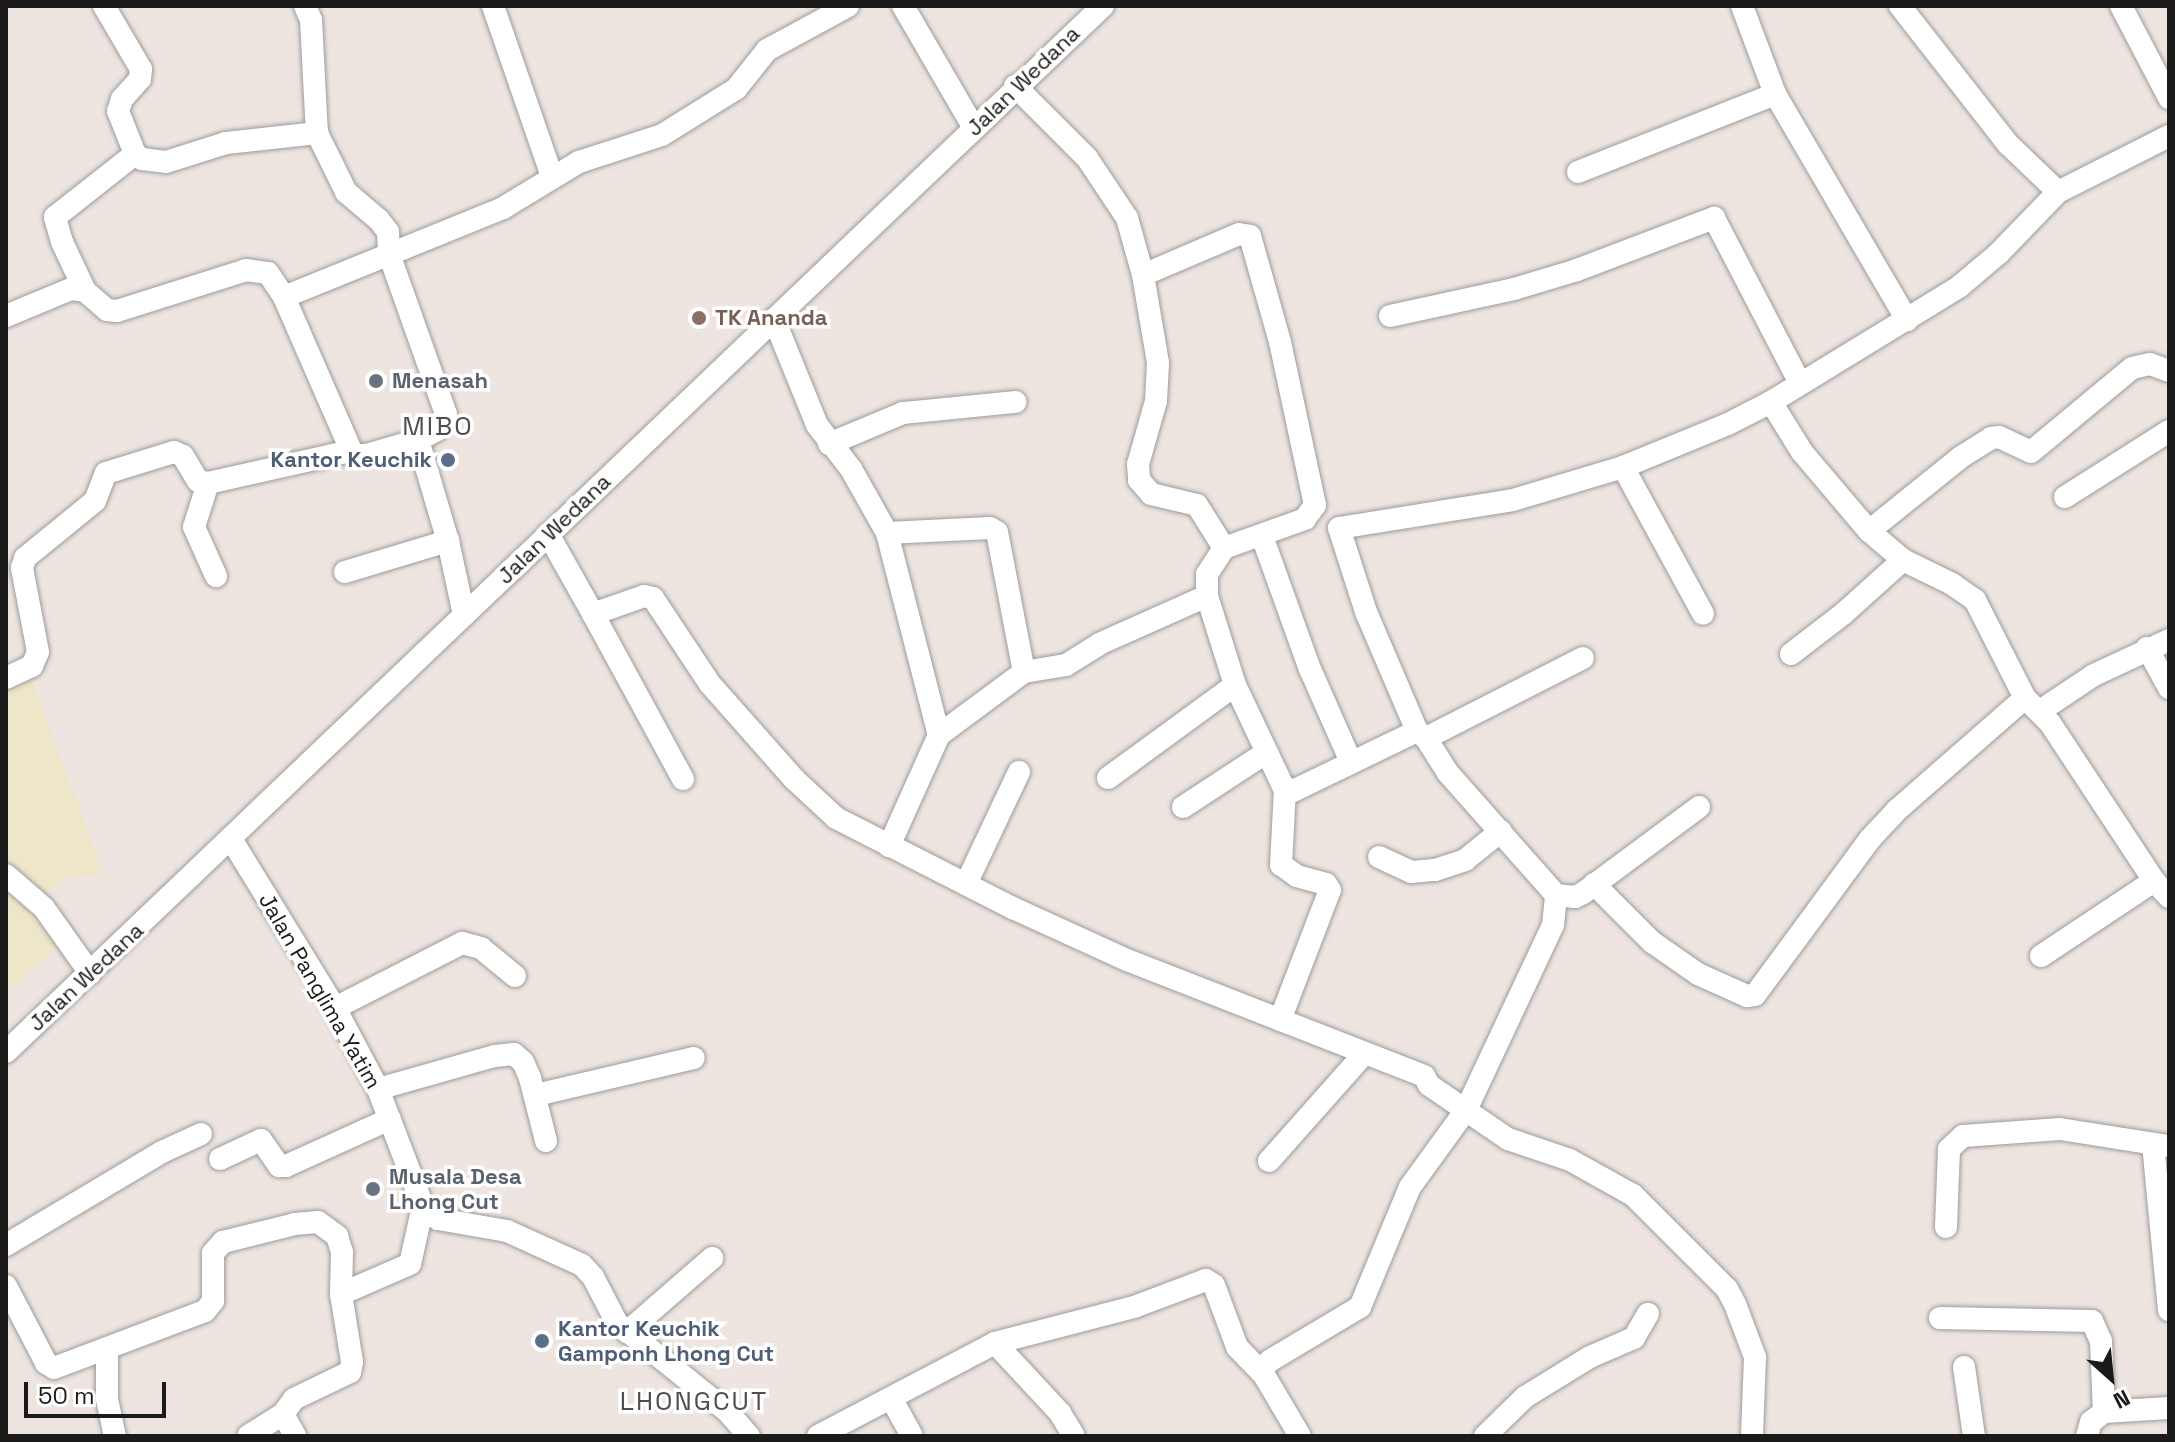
<!DOCTYPE html>
<html>
<head>
<meta charset="utf-8">
<style>
	body { margin:0 }
	#map { position:relative; width:2175px; height:1442px; overflow:hidden; background:#eee5e0; font-family:"Space Grotesk",sans-serif }
	div>[style] { position:absolute }
	[style*='--x'] { left:calc(var(--x)*1px); top:calc(var(--y)*1px); width:calc(var(--w)*1px); rotate:calc(var(--a)*1deg) }
	.farmland>* { inset:0; background:#eee6c9 }
	.roads { filter:drop-shadow(0 0 2px #9c9c9c) drop-shadow(0 0 2px #9c9c9c) }
	.minor>* { height:22px; margin:-11px; padding:0 11px; transform-origin:11px; border-radius:11px; background:#fff }
	.dots>* { width:22px; height:22px; translate:-50% -50%; box-sizing:border-box; border:4px solid #fff; border-radius:50% }
	span { translate:-50% -50%; white-space:nowrap; text-align:center; line-height:1.15; -webkit-text-stroke:7px #fff; paint-order:stroke }
	.street-label { font-size:22px; color:#1b1b1b }
	.education-label { font-size:22px; color:#785e54; font-weight:700 }
	.left { translate:0 -50%; text-align:left }
	.worship-label { font-size:22px; color:#5b616d; font-weight:700 }
	.service-label { font-size:22px; color:#4e5e75; font-weight:700 }
	.right { translate:-100% -50%; text-align:right }
	.quarter-label { font-size:26px; color:#4e4e4e; letter-spacing:2px }
	.frame { position:absolute; inset:0; border:8px solid #1b1b1b; pointer-events:none }
	.north { position:absolute; left:2071px; top:1338px; width:80px; height:80px; -webkit-text-stroke:6px #fff; paint-order:stroke; rotate:153deg; font-size:22px; font-weight:700; line-height:32px; text-align:center; color:#1b1b1b }
	.north::after { content:''; display:block; margin:auto; width:28px; height:36px; background:#1b1b1b; clip-path:polygon(50% 0,100% 100%,50% 72%,0 100%) }
	.scale { position:absolute; left:24px; top:1382px; width:142px; height:36px; box-sizing:border-box; border:4px solid #1b1b1b; border-top:0; padding-left:10px; font-size:24px; line-height:28px; white-space:nowrap; color:#1b1b1b; -webkit-text-stroke:6px #fff; paint-order:stroke }
</style>
</head>
<body>
<div id="map">
	<div class="farmland">
		<div style="clip-path:polygon(30px 674px,104px 875px,65px 878px,28px 908px,57px 946px,6px 994px,6px 686px)"></div>
	</div>
	<div class="roads">
		<div class="minor">
			<div style="--x:104;--y:6;--w:73;--a:59.6"></div>
			<div style="--x:141;--y:69;--w:10;--a:96"></div>
			<div style="--x:140;--y:79;--w:27;--a:132"></div>
			<div style="--x:122;--y:99;--w:13;--a:108"></div>
			<div style="--x:118;--y:111;--w:46;--a:68.4"></div>
			<div style="--x:135;--y:154;--w:9;--a:36"></div>
			<div style="--x:142;--y:159;--w:24;--a:7"></div>
			<div style="--x:166;--y:162;--w:63;--a:-17.6"></div>
			<div style="--x:226;--y:143;--w:92;--a:-6.3"></div>
			<div style="--x:305;--y:6;--w:15;--a:67"></div>
			<div style="--x:311;--y:20;--w:113;--a:87"></div>
			<div style="--x:317;--y:133;--w:66;--a:63.8"></div>
			<div style="--x:346;--y:192;--w:43;--a:40.3"></div>
			<div style="--x:379;--y:220;--w:15;--a:53"></div>
			<div style="--x:388;--y:232;--w:22;--a:87"></div>
			<div style="--x:389;--y:254;--w:170;--a:70.4"></div>
			<div style="--x:446;--y:414;--w:18;--a:119"></div>
			<div style="--x:437;--y:430;--w:21;--a:152"></div>
			<div style="--x:493;--y:6;--w:180;--a:70.9"></div>
			<div style="--x:903;--y:6;--w:141;--a:59.8"></div>
			<div style="--x:1742;--y:6;--w:94;--a:69.4"></div>
			<div style="--x:1775;--y:94;--w:262;--a:59.7"></div>
			<div style="--x:1900;--y:6;--w:175;--a:52"></div>
			<div style="--x:2008;--y:144;--w:69;--a:43.8"></div>
			<div style="--x:2121;--y:6;--w:104;--a:62.4"></div>
			<div style="--x:1015;--y:86;--w:102;--a:45"></div>
			<div style="--x:1087;--y:158;--w:72;--a:56.3"></div>
			<div style="--x:1127;--y:218;--w:59;--a:74.3"></div>
			<div style="--x:1143;--y:275;--w:89;--a:80.3"></div>
			<div style="--x:1158;--y:363;--w:38;--a:93"></div>
			<div style="--x:1156;--y:401;--w:66;--a:105.9"></div>
			<div style="--x:1138;--y:464;--w:16;--a:86"></div>
			<div style="--x:1139;--y:480;--w:18;--a:49"></div>
			<div style="--x:1151;--y:494;--w:47;--a:13.4"></div>
			<div style="--x:1197;--y:505;--w:51;--a:57.9"></div>
			<div style="--x:1224;--y:548;--w:31;--a:123"></div>
			<div style="--x:1207;--y:574;--w:22;--a:90"></div>
			<div style="--x:1207;--y:596;--w:93;--a:72.5"></div>
			<div style="--x:1235;--y:685;--w:112;--a:64.6"></div>
			<div style="--x:1283;--y:786;--w:11;--a:27"></div>
			<div style="--x:1293;--y:791;--w:138;--a:-25.8"></div>
			<div style="--x:1578;--y:172;--w:212;--a:-21.6"></div>
			<div style="--x:1143;--y:275;--w:104;--a:-23.1"></div>
			<div style="--x:1239;--y:234;--w:11;--a:10"></div>
			<div style="--x:1250;--y:236;--w:110;--a:74.2"></div>
			<div style="--x:1280;--y:342;--w:167;--a:77.9"></div>
			<div style="--x:1315;--y:505;--w:17;--a:126"></div>
			<div style="--x:1305;--y:519;--w:86;--a:160.3"></div>
			<div style="--x:85;--y:291;--w:54;--a:-115.1"></div>
			<div style="--x:62;--y:242;--w:26;--a:-106"></div>
			<div style="--x:55;--y:217;--w:102;--a:-38.2"></div>
			<div style="--x:284;--y:297;--w:236;--a:-22.1"></div>
			<div style="--x:503;--y:208;--w:89;--a:-31.2"></div>
			<div style="--x:579;--y:162;--w:87;--a:-18"></div>
			<div style="--x:662;--y:135;--w:87;--a:-31.9"></div>
			<div style="--x:736;--y:89;--w:50;--a:-51.5"></div>
			<div style="--x:767;--y:50;--w:92;--a:-28.5"></div>
			<div style="--x:6;--y:316;--w:70;--a:-22.6"></div>
			<div style="--x:71;--y:289;--w:14;--a:8"></div>
			<div style="--x:85;--y:291;--w:29;--a:41"></div>
			<div style="--x:107;--y:310;--w:10;--a:6"></div>
			<div style="--x:117;--y:311;--w:135;--a:-17.6"></div>
			<div style="--x:246;--y:270;--w:22;--a:8"></div>
			<div style="--x:268;--y:273;--w:29;--a:56"></div>
			<div style="--x:284;--y:297;--w:172;--a:66.4"></div>
			<div style="--x:353;--y:455;--w:13;--a:0"></div>
			<div style="--x:366;--y:455;--w:54;--a:-16.1"></div>
			<div style="--x:418;--y:440;--w:105;--a:73.5"></div>
			<div style="--x:448;--y:541;--w:76;--a:77.8"></div>
			<div style="--x:1390;--y:316;--w:127;--a:-12.3"></div>
			<div style="--x:1514;--y:289;--w:66;--a:-16.8"></div>
			<div style="--x:1577;--y:270;--w:147;--a:-20.8"></div>
			<div style="--x:1714;--y:218;--w:186;--a:62.5"></div>
			<div style="--x:774;--y:319;--w:114;--a:67.9"></div>
			<div style="--x:817;--y:425;--w:56;--a:52.3"></div>
			<div style="--x:851;--y:469;--w:73;--a:60.6"></div>
			<div style="--x:887;--y:533;--w:209;--a:75.6"></div>
			<div style="--x:1771;--y:402;--w:59;--a:58.2"></div>
			<div style="--x:1802;--y:452;--w:104;--a:49.7"></div>
			<div style="--x:1869;--y:531;--w:45;--a:40.5"></div>
			<div style="--x:1903;--y:560;--w:55;--a:26.1"></div>
			<div style="--x:1952;--y:584;--w:28;--a:35"></div>
			<div style="--x:1975;--y:600;--w:110;--a:63"></div>
			<div style="--x:2025;--y:698;--w:35;--a:45"></div>
			<div style="--x:2050;--y:723;--w:189;--a:56.6"></div>
			<div style="--x:2154;--y:881;--w:22;--a:47"></div>
			<div style="--x:829;--y:444;--w:80;--a:-22.7"></div>
			<div style="--x:903;--y:413;--w:113;--a:-5.6"></div>
			<div style="--x:1623;--y:467;--w:167;--a:61.4"></div>
			<div style="--x:208;--y:483;--w:46;--a:107.7"></div>
			<div style="--x:194;--y:527;--w:54;--a:65.8"></div>
			<div style="--x:2065;--y:497;--w:123;--a:-32.4"></div>
			<div style="--x:1869;--y:531;--w:118;--a:-38.8"></div>
			<div style="--x:1961;--y:457;--w:36;--a:-32"></div>
			<div style="--x:1991;--y:438;--w:8;--a:-7"></div>
			<div style="--x:1999;--y:437;--w:35;--a:25"></div>
			<div style="--x:2031;--y:452;--w:131;--a:-39.7"></div>
			<div style="--x:2132;--y:368;--w:18;--a:-13"></div>
			<div style="--x:2150;--y:364;--w:20;--a:20"></div>
			<div style="--x:887;--y:533;--w:103;--a:-2.8"></div>
			<div style="--x:990;--y:528;--w:8;--a:30"></div>
			<div style="--x:997;--y:532;--w:143;--a:79.1"></div>
			<div style="--x:1024;--y:672;--w:106;--a:143.5"></div>
			<div style="--x:939;--y:735;--w:122;--a:114.2"></div>
			<div style="--x:548;--y:534;--w:92;--a:60.6"></div>
			<div style="--x:593;--y:614;--w:54;--a:-19.4"></div>
			<div style="--x:644;--y:596;--w:9;--a:13"></div>
			<div style="--x:653;--y:598;--w:103;--a:56.5"></div>
			<div style="--x:710;--y:684;--w:127;--a:48.5"></div>
			<div style="--x:794;--y:779;--w:57;--a:42.9"></div>
			<div style="--x:836;--y:818;--w:199;--a:27"></div>
			<div style="--x:1013;--y:908;--w:125;--a:24.5"></div>
			<div style="--x:1127;--y:960;--w:319;--a:21.3"></div>
			<div style="--x:1424;--y:1076;--w:10;--a:61"></div>
			<div style="--x:1429;--y:1085;--w:96;--a:34.4"></div>
			<div style="--x:1508;--y:1139;--w:65;--a:18.7"></div>
			<div style="--x:1570;--y:1160;--w:72;--a:29.1"></div>
			<div style="--x:1633;--y:1195;--w:133;--a:45"></div>
			<div style="--x:1727;--y:1289;--w:17;--a:62"></div>
			<div style="--x:1735;--y:1304;--w:57;--a:69.3"></div>
			<div style="--x:1755;--y:1357;--w:79;--a:92.2"></div>
			<div style="--x:1262;--y:536;--w:141;--a:70.2"></div>
			<div style="--x:1310;--y:669;--w:102;--a:66.2"></div>
			<div style="--x:345;--y:572;--w:108;--a:-16.8"></div>
			<div style="--x:593;--y:614;--w:188;--a:61.4"></div>
			<div style="--x:2147;--y:648;--w:46;--a:61.2"></div>
			<div style="--x:1791;--y:654;--w:66;--a:-37.6"></div>
			<div style="--x:1843;--y:614;--w:81;--a:-42"></div>
			<div style="--x:1024;--y:672;--w:43;--a:-9.5"></div>
			<div style="--x:1066;--y:665;--w:39;--a:-32"></div>
			<div style="--x:1099;--y:644;--w:118;--a:-24"></div>
			<div style="--x:6;--y:678;--w:29;--a:-25"></div>
			<div style="--x:32;--y:666;--w:15;--a:-67"></div>
			<div style="--x:38;--y:652;--w:86;--a:-100.8"></div>
			<div style="--x:22;--y:568;--w:10;--a:-73"></div>
			<div style="--x:25;--y:558;--w:90;--a:-39.2"></div>
			<div style="--x:95;--y:501;--w:30;--a:-69"></div>
			<div style="--x:106;--y:473;--w:71;--a:-17.2"></div>
			<div style="--x:174;--y:452;--w:10;--a:24"></div>
			<div style="--x:183;--y:456;--w:29;--a:59"></div>
			<div style="--x:198;--y:481;--w:10;--a:11"></div>
			<div style="--x:208;--y:483;--w:146;--a:-12.7"></div>
			<div style="--x:2040;--y:711;--w:65;--a:-33.7"></div>
			<div style="--x:2094;--y:675;--w:83;--a:-25"></div>
			<div style="--x:1426;--y:738;--w:176;--a:-27"></div>
			<div style="--x:1108;--y:778;--w:157;--a:-36.2"></div>
			<div style="--x:1183;--y:807;--w:100;--a:-33.2"></div>
			<div style="--x:1699;--y:807;--w:144;--a:143.4"></div>
			<div style="--x:1583;--y:893;--w:9;--a:153"></div>
			<div style="--x:1575;--y:897;--w:19;--a:-174"></div>
			<div style="--x:1556;--y:895;--w:163;--a:-131.5"></div>
			<div style="--x:1448;--y:773;--w:41;--a:-122.2"></div>
			<div style="--x:1426;--y:738;--w:11;--a:-142"></div>
			<div style="--x:1417;--y:731;--w:129;--a:-113.2"></div>
			<div style="--x:1366;--y:612;--w:88;--a:-107.8"></div>
			<div style="--x:1339;--y:528;--w:176;--a:-9.1"></div>
			<div style="--x:1513;--y:500;--w:115;--a:-16.7"></div>
			<div style="--x:1623;--y:467;--w:113;--a:-22.3"></div>
			<div style="--x:1728;--y:424;--w:48;--a:-27.1"></div>
			<div style="--x:1771;--y:402;--w:222;--a:-31.5"></div>
			<div style="--x:1960;--y:286;--w:51;--a:-40.2"></div>
			<div style="--x:1999;--y:253;--w:85;--a:-46"></div>
			<div style="--x:2058;--y:192;--w:124;--a:-26.8"></div>
			<div style="--x:231;--y:839;--w:198;--a:58.4"></div>
			<div style="--x:335;--y:1008;--w:92;--a:62"></div>
			<div style="--x:378;--y:1089;--w:125;--a:69"></div>
			<div style="--x:423;--y:1206;--w:59;--a:102.6"></div>
			<div style="--x:410;--y:1264;--w:75;--a:156.5"></div>
			<div style="--x:341;--y:1294;--w:69;--a:80.8"></div>
			<div style="--x:352;--y:1362;--w:10;--a:101"></div>
			<div style="--x:350;--y:1372;--w:62;--a:154.3"></div>
			<div style="--x:294;--y:1399;--w:19;--a:126"></div>
			<div style="--x:283;--y:1414;--w:41;--a:147.8"></div>
			<div style="--x:1379;--y:857;--w:35;--a:25"></div>
			<div style="--x:1411;--y:872;--w:24;--a:-5"></div>
			<div style="--x:1435;--y:870;--w:32;--a:-18"></div>
			<div style="--x:1465;--y:860;--w:46;--a:-38.9"></div>
			<div style="--x:6;--y:875;--w:50;--a:41"></div>
			<div style="--x:44;--y:908;--w:80;--a:54.7"></div>
			<div style="--x:966;--y:884;--w:124;--a:-64.7"></div>
			<div style="--x:1594;--y:884;--w:82;--a:45"></div>
			<div style="--x:1652;--y:942;--w:56;--a:34.8"></div>
			<div style="--x:1698;--y:974;--w:54;--a:24.2"></div>
			<div style="--x:1747;--y:996;--w:8;--a:-7"></div>
			<div style="--x:1755;--y:995;--w:194;--a:-53.6"></div>
			<div style="--x:1870;--y:839;--w:40;--a:-47"></div>
			<div style="--x:1897;--y:810;--w:170;--a:-41.2"></div>
			<div style="--x:2041;--y:956;--w:136;--a:-33.6"></div>
			<div style="--x:335;--y:1008;--w:143;--a:-27.1"></div>
			<div style="--x:462;--y:943;--w:20;--a:15"></div>
			<div style="--x:481;--y:948;--w:44;--a:39.5"></div>
			<div style="--x:1280;--y:1020;--w:139;--a:-69"></div>
			<div style="--x:1330;--y:890;--w:7;--a:-124"></div>
			<div style="--x:1326;--y:884;--w:30;--a:-165"></div>
			<div style="--x:1297;--y:876;--w:19;--a:-145"></div>
			<div style="--x:1281;--y:865;--w:77;--a:-87"></div>
			<div style="--x:6;--y:1052;--w:1516;--a:-43.64"></div>
			<div style="--x:378;--y:1089;--w:122;--a:-15.8"></div>
			<div style="--x:495;--y:1056;--w:19;--a:-6"></div>
			<div style="--x:514;--y:1054;--w:12;--a:42"></div>
			<div style="--x:523;--y:1062;--w:17;--a:66"></div>
			<div style="--x:530;--y:1078;--w:65;--a:75.7"></div>
			<div style="--x:536;--y:1095;--w:162;--a:-13.2"></div>
			<div style="--x:2153;--y:1144;--w:167;--a:84.5"></div>
			<div style="--x:220;--y:1159;--w:45;--a:-24.9"></div>
			<div style="--x:261;--y:1140;--w:32;--a:55"></div>
			<div style="--x:279;--y:1166;--w:7;--a:0"></div>
			<div style="--x:286;--y:1166;--w:114;--a:-24.3"></div>
			<div style="--x:1269;--y:1161;--w:144;--a:-48.4"></div>
			<div style="--x:423;--y:1206;--w:20;--a:41"></div>
			<div style="--x:438;--y:1219;--w:70;--a:9.9"></div>
			<div style="--x:507;--y:1231;--w:82;--a:24.4"></div>
			<div style="--x:582;--y:1265;--w:16;--a:47"></div>
			<div style="--x:593;--y:1277;--w:52;--a:62.4"></div>
			<div style="--x:617;--y:1323;--w:142;--a:38.7"></div>
			<div style="--x:728;--y:1412;--w:32;--a:49"></div>
			<div style="--x:1946;--y:1227;--w:78;--a:-87.8"></div>
			<div style="--x:1949;--y:1149;--w:19;--a:-43"></div>
			<div style="--x:1963;--y:1136;--w:97;--a:-4.1"></div>
			<div style="--x:2060;--y:1129;--w:110;--a:8.9"></div>
			<div style="--x:6;--y:1245;--w:182;--a:-30.8"></div>
			<div style="--x:162;--y:1152;--w:43;--a:-24.8"></div>
			<div style="--x:6;--y:1286;--w:87;--a:62.5"></div>
			<div style="--x:46;--y:1363;--w:9;--a:32"></div>
			<div style="--x:54;--y:1368;--w:161;--a:-20.7"></div>
			<div style="--x:205;--y:1311;--w:13;--a:-51"></div>
			<div style="--x:213;--y:1301;--w:48;--a:-90"></div>
			<div style="--x:213;--y:1253;--w:15;--a:-48"></div>
			<div style="--x:223;--y:1242;--w:74;--a:-14"></div>
			<div style="--x:295;--y:1224;--w:23;--a:-5"></div>
			<div style="--x:318;--y:1222;--w:24;--a:36"></div>
			<div style="--x:337;--y:1236;--w:17;--a:73"></div>
			<div style="--x:342;--y:1252;--w:42;--a:91.4"></div>
			<div style="--x:1940;--y:1318;--w:152;--a:1.1"></div>
			<div style="--x:2092;--y:1321;--w:22;--a:66"></div>
			<div style="--x:2101;--y:1341;--w:71;--a:87.6"></div>
			<div style="--x:2104;--y:1412;--w:65;--a:-3.5"></div>
			<div style="--x:627;--y:1332;--w:113;--a:-41"></div>
			<div style="--x:995;--y:1343;--w:144;--a:-14.5"></div>
			<div style="--x:1134;--y:1307;--w:77;--a:-20.6"></div>
			<div style="--x:1206;--y:1280;--w:9;--a:32"></div>
			<div style="--x:1214;--y:1285;--w:66;--a:69.6"></div>
			<div style="--x:1237;--y:1347;--w:39;--a:46"></div>
			<div style="--x:1264;--y:1375;--w:71;--a:59.5"></div>
			<div style="--x:107;--y:1350;--w:49;--a:90"></div>
			<div style="--x:107;--y:1399;--w:38;--a:78"></div>
			<div style="--x:1964;--y:1367;--w:70;--a:81.8"></div>
			<div style="--x:1264;--y:1375;--w:9;--a:-90"></div>
			<div style="--x:1264;--y:1366;--w:9;--a:-41"></div>
			<div style="--x:1271;--y:1360;--w:104;--a:-30.8"></div>
			<div style="--x:1360;--y:1307;--w:130;--a:-67.4"></div>
			<div style="--x:1410;--y:1187;--w:95;--a:-54"></div>
			<div style="--x:1466;--y:1110;--w:204;--a:-64.8"></div>
			<div style="--x:1553;--y:925;--w:30;--a:-84"></div>
			<div style="--x:891;--y:1398;--w:43;--a:61.1"></div>
			<div style="--x:283;--y:1414;--w:25;--a:61"></div>
			<div style="--x:818;--y:1436;--w:200;--a:-27.7"></div>
			<div style="--x:995;--y:1343;--w:96;--a:47.1"></div>
			<div style="--x:1060;--y:1413;--w:27;--a:59"></div>
			<div style="--x:1485;--y:1436;--w:56;--a:-44.3"></div>
			<div style="--x:1525;--y:1397;--w:76;--a:-31.6"></div>
			<div style="--x:1590;--y:1357;--w:48;--a:-23.4"></div>
			<div style="--x:1634;--y:1338;--w:28;--a:-60"></div>
			<div style="--x:2087;--y:1436;--w:15;--a:-74"></div>
			<div style="--x:2091;--y:1422;--w:16;--a:-38"></div>
		</div>
	</div>
	<div class="dots">
		<div style="left:699px;top:318px;background:#8d6e63"></div>
		<div style="left:376px;top:381px;background:#6b7280"></div>
		<div style="left:448px;top:460px;background:#5c6f8a"></div>
		<div style="left:373px;top:1189px;background:#6b7280"></div>
		<div style="left:542px;top:1341px;background:#5c6f8a"></div>
	</div>
	<div class="street-label">
		<span style="left:1023px;top:81px;rotate:-44deg">Jalan Wedana</span>
		<span style="left:554px;top:529px;rotate:-44deg">Jalan Wedana</span>
		<span style="left:86px;top:977px;rotate:-43deg">Jalan Wedana</span>
		<span style="left:320px;top:991px;rotate:60deg">Jalan Panglima Yatim</span>
	</div>
	<div class="education-label">
		<span class="left" style="left:715px;top:318px">TK Ananda</span>
	</div>
	<div class="worship-label">
		<span class="left" style="left:392px;top:381px">Menasah</span>
		<span class="left" style="left:389px;top:1189px">Musala Desa<br>Lhong Cut</span>
	</div>
	<div class="service-label">
		<span class="right" style="left:432px;top:460px">Kantor Keuchik</span>
		<span class="left" style="left:558px;top:1341px">Kantor Keuchik<br>Gamponh Lhong Cut</span>
	</div>
	<div class="quarter-label">
		<span style="left:438px;top:427px">MIBO</span>
		<span style="left:694px;top:1402px">LHONGCUT</span>
	</div>
	<div class="frame"></div>
	<div class="north">N</div>
	<div class="scale">50 m</div>
</div>
</body>
</html>
